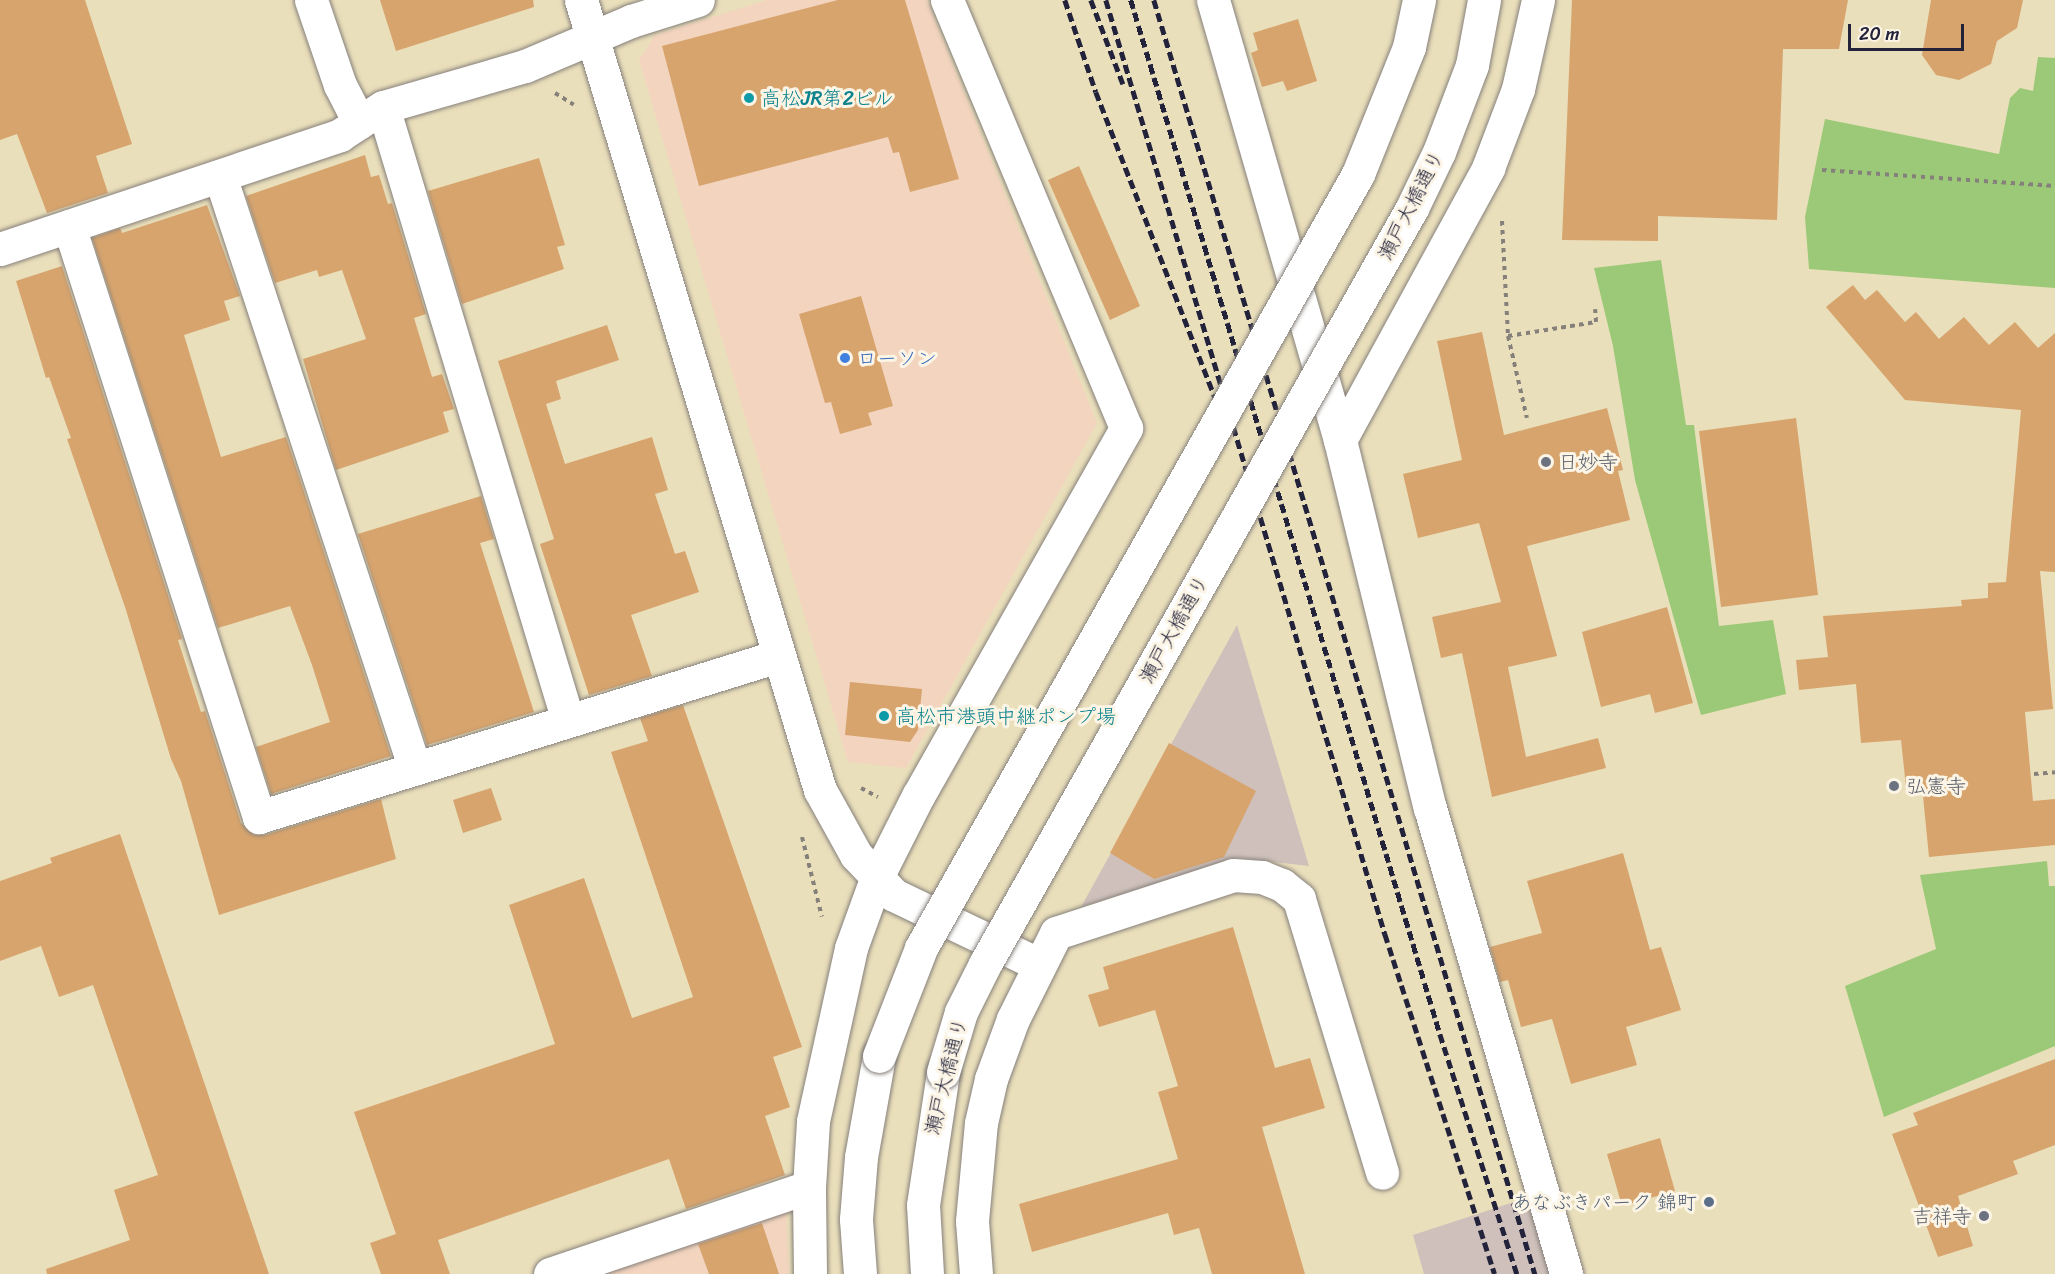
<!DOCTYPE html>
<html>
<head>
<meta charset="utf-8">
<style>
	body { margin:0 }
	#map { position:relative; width:2055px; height:1274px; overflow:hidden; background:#eadfbb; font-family:Sriracha,"Klee One",sans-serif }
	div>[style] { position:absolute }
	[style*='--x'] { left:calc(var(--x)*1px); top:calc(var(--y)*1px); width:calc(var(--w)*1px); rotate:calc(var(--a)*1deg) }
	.built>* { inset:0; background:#f3d4bf }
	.industrial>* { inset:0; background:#cfc0bb }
	.green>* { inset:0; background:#9bc977 }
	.building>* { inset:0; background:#d7a46e }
	.path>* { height:4px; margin-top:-2px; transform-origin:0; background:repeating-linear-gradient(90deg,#86807b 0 4.5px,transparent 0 9px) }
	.roads { filter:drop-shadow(0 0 2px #86807b) drop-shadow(0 0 2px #86807b) }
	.minor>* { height:33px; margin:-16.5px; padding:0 16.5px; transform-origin:16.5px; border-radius:16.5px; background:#fff }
	.rail>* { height:4.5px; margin-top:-2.25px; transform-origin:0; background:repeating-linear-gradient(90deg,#22223b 0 9px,transparent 0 13.5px) }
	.bridges { filter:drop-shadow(0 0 2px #86807b) drop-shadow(0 0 2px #86807b) }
	.minor-bridge>* { height:33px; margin:-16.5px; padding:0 16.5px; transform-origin:16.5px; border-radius:16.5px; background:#fff }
	.dots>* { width:16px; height:16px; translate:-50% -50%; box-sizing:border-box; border:3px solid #fcf5e5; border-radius:50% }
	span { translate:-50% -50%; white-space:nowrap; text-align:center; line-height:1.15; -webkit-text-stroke:6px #fcf5e5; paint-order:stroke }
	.culture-label { font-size:20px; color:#0d838f }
	.left { translate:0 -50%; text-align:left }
	.street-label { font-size:20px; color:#22223b }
	.shop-label { font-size:20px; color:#366cbe }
	.worship-label { font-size:20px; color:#5b616d }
	.right { translate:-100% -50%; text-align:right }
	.service-label { font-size:20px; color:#4e5e75 }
	.scale { position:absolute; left:1848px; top:24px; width:116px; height:27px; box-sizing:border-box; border:3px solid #22223b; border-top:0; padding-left:8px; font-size:18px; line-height:21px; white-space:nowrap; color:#22223b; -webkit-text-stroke:4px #fcf5e5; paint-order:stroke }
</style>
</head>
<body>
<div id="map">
	<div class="built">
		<div style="clip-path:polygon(767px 0,927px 0,1097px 423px,906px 768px,848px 762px,639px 60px,655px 35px)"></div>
		<div style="clip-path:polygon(786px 1209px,789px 1274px,591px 1274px)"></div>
	</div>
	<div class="industrial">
		<div style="clip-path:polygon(1237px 625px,1309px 866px,1238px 858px,1081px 907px)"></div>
		<div style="clip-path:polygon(1535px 1195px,1558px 1274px,1424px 1274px,1413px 1235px)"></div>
	</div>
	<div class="green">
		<div style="clip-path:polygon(2038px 57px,2055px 58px,2055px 288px,1809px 269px,1805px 217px,1825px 119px,1999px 154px,2010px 98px,2020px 88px,2033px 91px)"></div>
		<div style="clip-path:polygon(1661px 260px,1686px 425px,1694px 425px,1719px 626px,1773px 620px,1786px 694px,1701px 715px,1635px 480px,1613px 346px,1594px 268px)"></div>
		<div style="clip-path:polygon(2047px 861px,2049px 886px,2055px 886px,2055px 1046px,1884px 1117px,1845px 986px,1936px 949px,1920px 875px)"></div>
	</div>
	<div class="building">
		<div style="clip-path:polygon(0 0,85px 0,132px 144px,96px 156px,108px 193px,47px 213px,17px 134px,0 140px)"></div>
		<div style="clip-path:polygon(380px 0,533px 0,534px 7px,396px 51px)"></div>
		<div style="clip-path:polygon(838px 0,905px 0,959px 179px,910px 192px,899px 152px,893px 153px,888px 137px,699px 186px,662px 46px)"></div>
		<div style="clip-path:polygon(1572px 0,1848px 0,1839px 49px,1783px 49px,1777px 220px,1658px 216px,1658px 241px,1562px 240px)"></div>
		<div style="clip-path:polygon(1931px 0,2023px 0,2017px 28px,1997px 41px,1991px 64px,1959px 80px,1936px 75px,1922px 55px)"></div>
		<div style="clip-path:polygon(1298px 19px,1317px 81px,1287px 91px,1283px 81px,1262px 87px,1251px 53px,1258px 50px,1253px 33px)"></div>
		<div style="clip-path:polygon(365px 155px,371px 177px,379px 175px,388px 204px,392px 203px,426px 314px,414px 318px,432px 377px,442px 374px,454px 409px,443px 412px,449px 432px,336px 470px,303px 359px,366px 339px,342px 270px,319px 277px,317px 270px,275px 283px,246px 196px)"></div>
		<div style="clip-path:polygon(539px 158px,565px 245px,557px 247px,564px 269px,462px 304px,428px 191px)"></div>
		<div style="clip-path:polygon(1079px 166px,1140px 306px,1110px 320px,1048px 180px)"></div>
		<div style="clip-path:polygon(207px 205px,240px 296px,224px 301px,230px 320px,184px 335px,221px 457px,286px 437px,391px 756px,271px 794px,256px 747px,330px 722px,312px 665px,290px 606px,218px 628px,92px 238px,120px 228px,122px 233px)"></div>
		<div style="clip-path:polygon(62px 266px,182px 639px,178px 640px,201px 712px,205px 711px,241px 823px,254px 835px,265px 835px,381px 799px,396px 859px,219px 915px,181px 781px,171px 759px,126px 610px,67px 439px,71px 438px,49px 377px,46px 378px,16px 281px)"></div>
		<div style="clip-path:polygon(1853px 285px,1865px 300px,1877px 290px,1905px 322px,1916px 312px,1939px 339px,1964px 317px,1989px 345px,2015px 322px,2038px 348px,2055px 333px,2055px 572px,2040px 571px,2053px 709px,2025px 712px,2033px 801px,2055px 799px,2055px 845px,1929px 857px,1922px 786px,1906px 787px,1901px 740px,1861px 743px,1856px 684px,1799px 690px,1796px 660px,1828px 657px,1823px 616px,1962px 606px,1961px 600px,1988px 598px,1988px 583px,2006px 582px,2021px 410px,1905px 400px,1826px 307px)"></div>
		<div style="clip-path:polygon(861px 296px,893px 406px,868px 413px,872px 425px,840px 434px,831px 402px,825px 403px,799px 314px)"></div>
		<div style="clip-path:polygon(607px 325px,619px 360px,556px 381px,561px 399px,546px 404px,565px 464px,652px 437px,668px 490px,655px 494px,675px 554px,685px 551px,699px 592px,631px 615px,652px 676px,589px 695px,540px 544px,554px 539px,498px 361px)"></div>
		<div style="clip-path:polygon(1482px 332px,1504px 435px,1607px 408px,1623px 470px,1618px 471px,1630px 520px,1527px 546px,1557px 656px,1508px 667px,1526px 757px,1598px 738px,1606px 768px,1492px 797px,1462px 653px,1441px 658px,1432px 617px,1501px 602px,1479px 523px,1418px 538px,1403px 474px,1462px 460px,1437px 341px)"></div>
		<div style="clip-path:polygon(1796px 418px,1818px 595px,1721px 607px,1699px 431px)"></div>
		<div style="clip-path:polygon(481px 496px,494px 539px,480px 543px,534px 712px,427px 745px,358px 534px)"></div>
		<div style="clip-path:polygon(1667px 607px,1693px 703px,1655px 713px,1650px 694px,1601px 707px,1582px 632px)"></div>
		<div style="clip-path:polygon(850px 682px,922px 689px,918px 730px,910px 742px,845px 735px)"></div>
		<div style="clip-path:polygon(683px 705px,802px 1047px,773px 1057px,790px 1107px,765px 1116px,785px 1175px,686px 1209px,669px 1159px,438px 1240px,450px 1274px,381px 1274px,370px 1243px,396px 1234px,354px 1112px,555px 1044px,509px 905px,584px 878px,632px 1018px,693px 997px,611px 752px,648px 741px,640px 718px)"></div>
		<div style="clip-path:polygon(1169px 743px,1256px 791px,1224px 857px,1154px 879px,1110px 853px)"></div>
		<div style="clip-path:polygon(491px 788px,502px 820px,463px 833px,453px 800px)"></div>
		<div style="clip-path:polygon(120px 834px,269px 1274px,47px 1274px,46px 1269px,130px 1240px,114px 1190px,158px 1175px,93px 985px,59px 997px,41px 946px,0 961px,0 881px,52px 863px,50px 858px)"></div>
		<div style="clip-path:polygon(1623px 853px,1650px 950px,1661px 947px,1681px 1010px,1626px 1027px,1637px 1065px,1571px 1084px,1552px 1019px,1521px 1027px,1508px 980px,1500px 982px,1490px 947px,1542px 933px,1527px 881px)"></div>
		<div style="clip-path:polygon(1233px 927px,1275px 1068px,1310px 1058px,1325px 1108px,1262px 1127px,1305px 1274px,1212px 1274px,1199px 1228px,1174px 1235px,1168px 1213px,1032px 1252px,1019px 1204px,1178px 1159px,1158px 1092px,1178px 1086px,1155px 1010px,1099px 1027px,1088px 995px,1109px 989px,1103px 967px)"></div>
		<div style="clip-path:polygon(2055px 1059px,2055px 1145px,2013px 1161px,2018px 1174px,1958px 1196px,1973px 1246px,1938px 1257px,1892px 1134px,1918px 1125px,1913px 1113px)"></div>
		<div style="clip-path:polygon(1660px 1138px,1675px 1191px,1622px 1206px,1607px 1154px)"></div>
		<div style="clip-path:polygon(762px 1223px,779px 1274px,709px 1274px,698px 1244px)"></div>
	</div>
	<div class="path">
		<div style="--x:555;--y:93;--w:22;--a:32"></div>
		<div style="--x:1822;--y:170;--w:234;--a:3.9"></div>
		<div style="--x:1502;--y:221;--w:115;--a:87"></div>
		<div style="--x:1508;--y:336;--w:84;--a:77"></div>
		<div style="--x:1508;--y:336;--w:89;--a:-9"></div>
		<div style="--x:1596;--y:322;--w:13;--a:-94"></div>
		<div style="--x:2034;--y:774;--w:21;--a:-5"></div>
		<div style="--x:861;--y:788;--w:19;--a:28"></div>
		<div style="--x:802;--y:837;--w:82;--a:76"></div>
	</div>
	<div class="roads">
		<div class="minor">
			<div style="--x:311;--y:0;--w:90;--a:71.2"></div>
			<div style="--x:340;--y:85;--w:42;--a:62.8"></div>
			<div style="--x:581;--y:0;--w:825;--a:73.17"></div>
			<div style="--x:820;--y:790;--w:74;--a:61"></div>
			<div style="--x:856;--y:855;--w:55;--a:46.5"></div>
			<div style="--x:894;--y:895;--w:160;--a:25.6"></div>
			<div style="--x:1213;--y:0;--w:458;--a:73.9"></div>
			<div style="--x:1340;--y:440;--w:379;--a:76.3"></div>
			<div style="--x:1430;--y:808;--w:485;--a:73.7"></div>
			<div style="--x:383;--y:107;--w:641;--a:73.23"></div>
			<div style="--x:220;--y:176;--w:624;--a:71.8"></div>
			<div style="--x:69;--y:226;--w:621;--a:72.18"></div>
			<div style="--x:259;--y:817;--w:543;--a:-17.23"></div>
			<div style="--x:0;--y:249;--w:359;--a:-18.5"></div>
			<div style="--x:340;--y:135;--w:51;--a:-33.1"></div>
			<div style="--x:383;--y:107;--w:148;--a:-16.1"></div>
			<div style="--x:525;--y:66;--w:115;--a:-23"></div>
			<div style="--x:631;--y:21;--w:70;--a:-17.4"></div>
			<div style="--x:1340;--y:440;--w:310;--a:-61.4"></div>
			<div style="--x:1488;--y:168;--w:85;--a:-69.2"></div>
			<div style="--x:1518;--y:89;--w:91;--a:-77.3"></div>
			<div style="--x:550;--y:1274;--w:273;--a:-18.6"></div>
			<div style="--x:810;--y:1274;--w:87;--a:-90.7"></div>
			<div style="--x:809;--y:1187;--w:66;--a:-86.5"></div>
			<div style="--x:813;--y:1121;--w:177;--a:-77.6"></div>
			<div style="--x:851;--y:948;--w:73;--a:-70.1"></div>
			<div style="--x:876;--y:879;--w:93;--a:-63.2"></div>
			<div style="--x:918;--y:796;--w:423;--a:-60.5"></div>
			<div style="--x:1126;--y:428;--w:464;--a:-112.7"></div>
			<div style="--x:860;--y:1274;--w:55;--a:-94.2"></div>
			<div style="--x:856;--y:1219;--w:62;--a:-85.4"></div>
			<div style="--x:861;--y:1157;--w:103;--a:-79.9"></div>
			<div style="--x:927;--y:1274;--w:69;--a:-93.3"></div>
			<div style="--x:923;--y:1205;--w:134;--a:-81.4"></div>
			<div style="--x:976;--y:1274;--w:53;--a:-94.3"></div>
			<div style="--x:972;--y:1221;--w:98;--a:-84.8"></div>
			<div style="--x:981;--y:1123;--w:45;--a:-77.2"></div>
			<div style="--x:991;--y:1079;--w:64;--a:-69.9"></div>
			<div style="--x:1013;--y:1019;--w:96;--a:-63.4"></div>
			<div style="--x:1056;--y:933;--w:186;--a:-18.1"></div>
			<div style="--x:1233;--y:875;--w:29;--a:4"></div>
			<div style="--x:1262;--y:877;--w:22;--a:22"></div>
			<div style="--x:1282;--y:885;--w:22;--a:39"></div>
			<div style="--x:1299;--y:899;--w:286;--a:73.1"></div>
		</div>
	</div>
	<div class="rail">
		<div style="--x:1065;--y:0;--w:97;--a:71.4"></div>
		<div style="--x:1096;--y:92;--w:350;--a:68.7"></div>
		<div style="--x:1091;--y:0;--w:90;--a:69.1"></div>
		<div style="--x:1106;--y:0;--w:975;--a:73.37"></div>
		<div style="--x:1385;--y:934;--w:357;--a:72.1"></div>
		<div style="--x:1131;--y:0;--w:1079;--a:73.36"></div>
		<div style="--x:1440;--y:1034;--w:252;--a:72.2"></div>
		<div style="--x:1154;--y:0;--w:1330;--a:73.35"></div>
	</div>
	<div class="bridges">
		<div class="minor-bridge">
			<div style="--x:879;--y:1056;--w:116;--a:-68.7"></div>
			<div style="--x:921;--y:948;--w:889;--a:-60.55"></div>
			<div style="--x:1358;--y:174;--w:137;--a:-68.1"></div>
			<div style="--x:1409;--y:47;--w:48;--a:-78"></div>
			<div style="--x:943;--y:1072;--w:63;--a:-73.3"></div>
			<div style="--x:961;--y:1012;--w:54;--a:-63.4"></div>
			<div style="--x:985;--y:964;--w:868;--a:-60.54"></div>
			<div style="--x:1412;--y:208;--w:62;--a:-64.3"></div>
			<div style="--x:1439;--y:152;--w:93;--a:-69.2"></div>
			<div style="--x:1472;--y:65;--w:66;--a:-79.5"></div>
		</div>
	</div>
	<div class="dots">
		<div style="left:749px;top:98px;background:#0f9aa8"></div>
		<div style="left:845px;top:358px;background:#3f7fe0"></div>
		<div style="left:1546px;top:462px;background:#6b7280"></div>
		<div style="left:884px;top:716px;background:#0f9aa8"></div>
		<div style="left:1894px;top:786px;background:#6b7280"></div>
		<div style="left:1709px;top:1202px;background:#5c6f8a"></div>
		<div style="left:1984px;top:1216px;background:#6b7280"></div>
	</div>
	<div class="culture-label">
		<span class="left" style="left:761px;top:98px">高松JR第2ビル</span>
		<span class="left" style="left:896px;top:716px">高松市港頭中継ポンプ場</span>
	</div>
	<div class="street-label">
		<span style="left:1411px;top:205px;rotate:-63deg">瀬戸大橋通り</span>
		<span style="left:1174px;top:629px;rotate:-61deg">瀬戸大橋通り</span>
		<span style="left:946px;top:1076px;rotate:-76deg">瀬戸大橋通り</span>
	</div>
	<div class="shop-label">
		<span class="left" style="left:857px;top:358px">ローソン</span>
	</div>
	<div class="worship-label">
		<span class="left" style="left:1558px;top:462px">日妙寺</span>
		<span class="left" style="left:1906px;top:786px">弘憲寺</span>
		<span class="right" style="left:1972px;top:1216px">吉祥寺</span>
	</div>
	<div class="service-label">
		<span class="right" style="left:1697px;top:1202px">あなぶきパーク 錦町</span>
	</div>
	<div class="scale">20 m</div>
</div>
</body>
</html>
